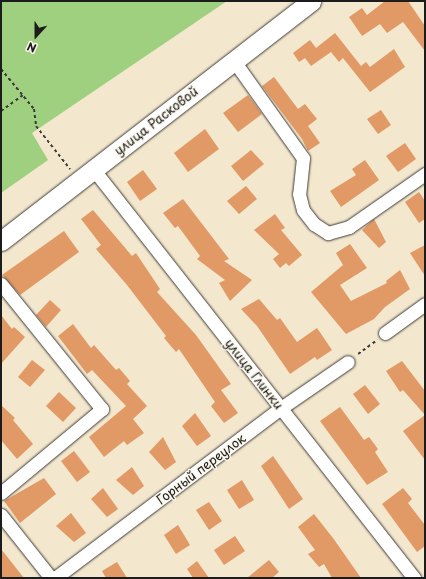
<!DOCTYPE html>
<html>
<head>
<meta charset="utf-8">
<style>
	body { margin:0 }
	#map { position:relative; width:426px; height:579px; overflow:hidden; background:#f3e7cd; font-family:"Playpen Sans",sans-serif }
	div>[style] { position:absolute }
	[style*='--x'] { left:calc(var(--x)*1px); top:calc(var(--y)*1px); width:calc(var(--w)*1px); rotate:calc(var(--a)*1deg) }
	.green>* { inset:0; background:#9fd07f }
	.building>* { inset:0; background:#e19965 }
	.path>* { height:2px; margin-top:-1px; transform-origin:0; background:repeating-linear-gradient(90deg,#3c3a37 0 3px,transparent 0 6px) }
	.roads { filter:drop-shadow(0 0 1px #3c3a37) drop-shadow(0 0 1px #3c3a37) }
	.street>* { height:13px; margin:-6.5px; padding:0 6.5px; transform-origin:6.5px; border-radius:6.5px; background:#fff }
	.secondary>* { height:19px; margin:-9.5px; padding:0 9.5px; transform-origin:9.5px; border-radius:9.5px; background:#fff }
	span { translate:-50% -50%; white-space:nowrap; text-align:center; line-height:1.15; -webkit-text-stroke:3px #fbf7ec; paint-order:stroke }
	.street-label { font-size:13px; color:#1c1c1c }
	.frame { position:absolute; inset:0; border:2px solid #1c1c1c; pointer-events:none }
	.north { position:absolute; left:16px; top:16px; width:40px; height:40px; -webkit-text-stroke:3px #fbf7ec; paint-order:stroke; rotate:201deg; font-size:11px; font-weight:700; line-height:16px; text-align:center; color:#1c1c1c }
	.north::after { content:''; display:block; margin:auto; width:14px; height:18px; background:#1c1c1c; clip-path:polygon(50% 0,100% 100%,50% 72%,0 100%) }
</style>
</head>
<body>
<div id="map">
	<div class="green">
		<div style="clip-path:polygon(1px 1px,227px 1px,32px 133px,48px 160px,1px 193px)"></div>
	</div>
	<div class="building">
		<div style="clip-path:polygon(385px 1px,408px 1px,425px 26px,425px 51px,403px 22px,387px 33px,380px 24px,362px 36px,349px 17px,362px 8px,367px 15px)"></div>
		<div style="clip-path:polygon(335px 33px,361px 66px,366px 62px,370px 67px,394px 49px,405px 67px,370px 92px,343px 58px,339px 62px,331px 52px,311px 66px,305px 58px,299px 62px,293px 53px,310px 40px,316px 48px)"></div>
		<div style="clip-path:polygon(274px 77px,298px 109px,305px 104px,317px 119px,308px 126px,320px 143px,308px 151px,302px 139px,262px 86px)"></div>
		<div style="clip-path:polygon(248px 95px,262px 114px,238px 132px,223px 113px)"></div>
		<div style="clip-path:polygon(381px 110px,391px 125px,378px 134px,367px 119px)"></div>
		<div style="clip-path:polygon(205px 129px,219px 149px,188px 172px,174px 153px)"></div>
		<div style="clip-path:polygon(405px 143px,416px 159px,398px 172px,386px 156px)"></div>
		<div style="clip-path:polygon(251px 150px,264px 164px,243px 181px,231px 166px)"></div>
		<div style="clip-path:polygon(365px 160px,379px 180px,341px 207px,330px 191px,356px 175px,352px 169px)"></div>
		<div style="clip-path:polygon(143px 170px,157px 189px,140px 201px,127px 182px)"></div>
		<div style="clip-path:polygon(246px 186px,257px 199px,239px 214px,227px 201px)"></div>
		<div style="clip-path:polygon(419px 192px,425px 201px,425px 219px,419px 223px,405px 202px)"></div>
		<div style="clip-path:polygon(183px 199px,229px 259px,224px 261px,252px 280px,230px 301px,219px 283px,225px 280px,197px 259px,200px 256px,178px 226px,175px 228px,163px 213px)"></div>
		<div style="clip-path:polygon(93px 210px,132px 256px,136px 253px,160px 289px,157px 292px,196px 335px,231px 384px,221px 390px,238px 413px,224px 423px,211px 406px,215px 402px,179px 349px,176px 352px,164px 338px,166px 336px,127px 285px,96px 249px,101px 245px,81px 219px)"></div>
		<div style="clip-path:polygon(275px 214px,285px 228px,281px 230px,302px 255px,289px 266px,286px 263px,280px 268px,273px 259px,279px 254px,254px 230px)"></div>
		<div style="clip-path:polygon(374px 219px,386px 242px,379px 248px,362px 230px)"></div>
		<div style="clip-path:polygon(64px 231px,79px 252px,20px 295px,2px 275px)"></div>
		<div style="clip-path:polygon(350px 244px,367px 268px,340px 285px,351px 301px,387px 283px,386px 281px,400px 270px,410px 289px,385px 307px,374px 319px,346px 334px,311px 292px,343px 265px,336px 253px)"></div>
		<div style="clip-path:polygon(425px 245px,425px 276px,410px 253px)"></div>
		<div style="clip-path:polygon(259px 299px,277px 320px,280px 318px,297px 342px,317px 328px,332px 350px,317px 360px,315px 357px,290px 374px,257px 326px,241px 309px)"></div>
		<div style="clip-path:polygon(50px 300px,61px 310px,46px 327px,36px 315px)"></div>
		<div style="clip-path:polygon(1px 315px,12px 329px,14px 327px,25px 337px,1px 364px)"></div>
		<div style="clip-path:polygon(73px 324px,91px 348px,94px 345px,116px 370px,119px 368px,130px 381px,127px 384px,147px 406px,133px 419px,144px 433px,127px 445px,124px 441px,104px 457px,89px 437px,126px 406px,92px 370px,87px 374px,58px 336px)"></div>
		<div style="clip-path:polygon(32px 360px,45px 370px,30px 387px,18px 377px)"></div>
		<div style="clip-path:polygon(402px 361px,425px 391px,425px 415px,403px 390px,400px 392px,386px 371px)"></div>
		<div style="clip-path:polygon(365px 385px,380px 404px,368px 414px,353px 394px)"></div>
		<div style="clip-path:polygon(59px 392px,76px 408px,63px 422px,46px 406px)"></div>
		<div style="clip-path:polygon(1px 405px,15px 418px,13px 420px,33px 444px,17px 459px,1px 440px)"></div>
		<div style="clip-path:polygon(340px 407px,364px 440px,369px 437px,378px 449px,375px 452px,388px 472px,367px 485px,320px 421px)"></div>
		<div style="clip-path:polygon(195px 413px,211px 436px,197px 446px,182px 426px)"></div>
		<div style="clip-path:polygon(425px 415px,425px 460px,403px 431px)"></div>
		<div style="clip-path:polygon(163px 437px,176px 462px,165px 470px,149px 452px)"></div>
		<div style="clip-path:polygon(74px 451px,90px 472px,77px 482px,61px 461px)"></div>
		<div style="clip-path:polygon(273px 456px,303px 499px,289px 509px,261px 466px)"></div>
		<div style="clip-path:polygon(132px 467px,144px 486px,133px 495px,116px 480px)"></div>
		<div style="clip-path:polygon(44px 478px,56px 494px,20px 523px,4px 501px)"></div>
		<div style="clip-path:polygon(242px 480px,254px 500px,239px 509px,227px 490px)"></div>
		<div style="clip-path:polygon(103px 488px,118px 509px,107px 517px,91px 499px)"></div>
		<div style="clip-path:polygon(403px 488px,412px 499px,408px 503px,425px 525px,425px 546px,417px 552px,382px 504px)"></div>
		<div style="clip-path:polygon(209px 502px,222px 521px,209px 530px,196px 510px)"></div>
		<div style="clip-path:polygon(71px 513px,86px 533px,74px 542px,56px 526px)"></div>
		<div style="clip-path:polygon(314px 514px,333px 538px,361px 578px,332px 578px,324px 564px,319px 567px,308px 554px,315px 550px,298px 527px)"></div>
		<div style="clip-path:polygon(178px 525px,190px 545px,176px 554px,164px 535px)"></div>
		<div style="clip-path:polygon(235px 536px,245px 551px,224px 565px,214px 550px)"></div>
		<div style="clip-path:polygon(1px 549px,24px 578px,1px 578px)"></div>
		<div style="clip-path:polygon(269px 560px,279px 572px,272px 578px,247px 578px)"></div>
		<div style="clip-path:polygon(197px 561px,209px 578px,193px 578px,187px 569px)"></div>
		<div style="clip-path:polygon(117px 562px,127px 578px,106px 578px,102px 571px)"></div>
	</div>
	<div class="path">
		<div style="--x:1;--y:69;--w:52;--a:50.5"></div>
		<div style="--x:34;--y:109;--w:17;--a:83"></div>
		<div style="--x:36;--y:126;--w:55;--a:51.7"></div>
		<div style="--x:1;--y:111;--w:27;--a:-36"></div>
		<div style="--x:358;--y:354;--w:24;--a:-36"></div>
	</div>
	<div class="roads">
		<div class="street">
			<div style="--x:234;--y:61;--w:119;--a:54.6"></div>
			<div style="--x:303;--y:158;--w:36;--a:96"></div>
			<div style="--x:299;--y:194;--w:16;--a:76"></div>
			<div style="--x:303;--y:210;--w:18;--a:52"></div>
			<div style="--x:314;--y:224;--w:17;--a:33"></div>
			<div style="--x:328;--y:233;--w:22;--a:-16"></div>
			<div style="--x:349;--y:227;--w:93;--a:-34.9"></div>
			<div style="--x:94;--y:170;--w:519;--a:51.89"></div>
			<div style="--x:1;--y:284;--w:161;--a:51.1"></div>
			<div style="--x:102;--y:409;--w:131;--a:140.3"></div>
			<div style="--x:385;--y:333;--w:49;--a:-35.9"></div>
			<div style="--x:1;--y:515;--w:80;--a:51.6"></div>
			<div style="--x:55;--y:578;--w:283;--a:-37"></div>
			<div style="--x:281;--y:408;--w:81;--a:-34.5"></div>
		</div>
		<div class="secondary">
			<div style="--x:1;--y:241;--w:392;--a:-37.7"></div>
		</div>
	</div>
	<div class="street-label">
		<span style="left:156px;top:121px;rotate:-38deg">улица Расковой</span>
		<span style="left:254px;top:374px;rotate:52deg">улица Глинки</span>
		<span style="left:201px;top:469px;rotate:-37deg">Горный переулок</span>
	</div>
	<div class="frame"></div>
	<div class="north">N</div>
</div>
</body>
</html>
